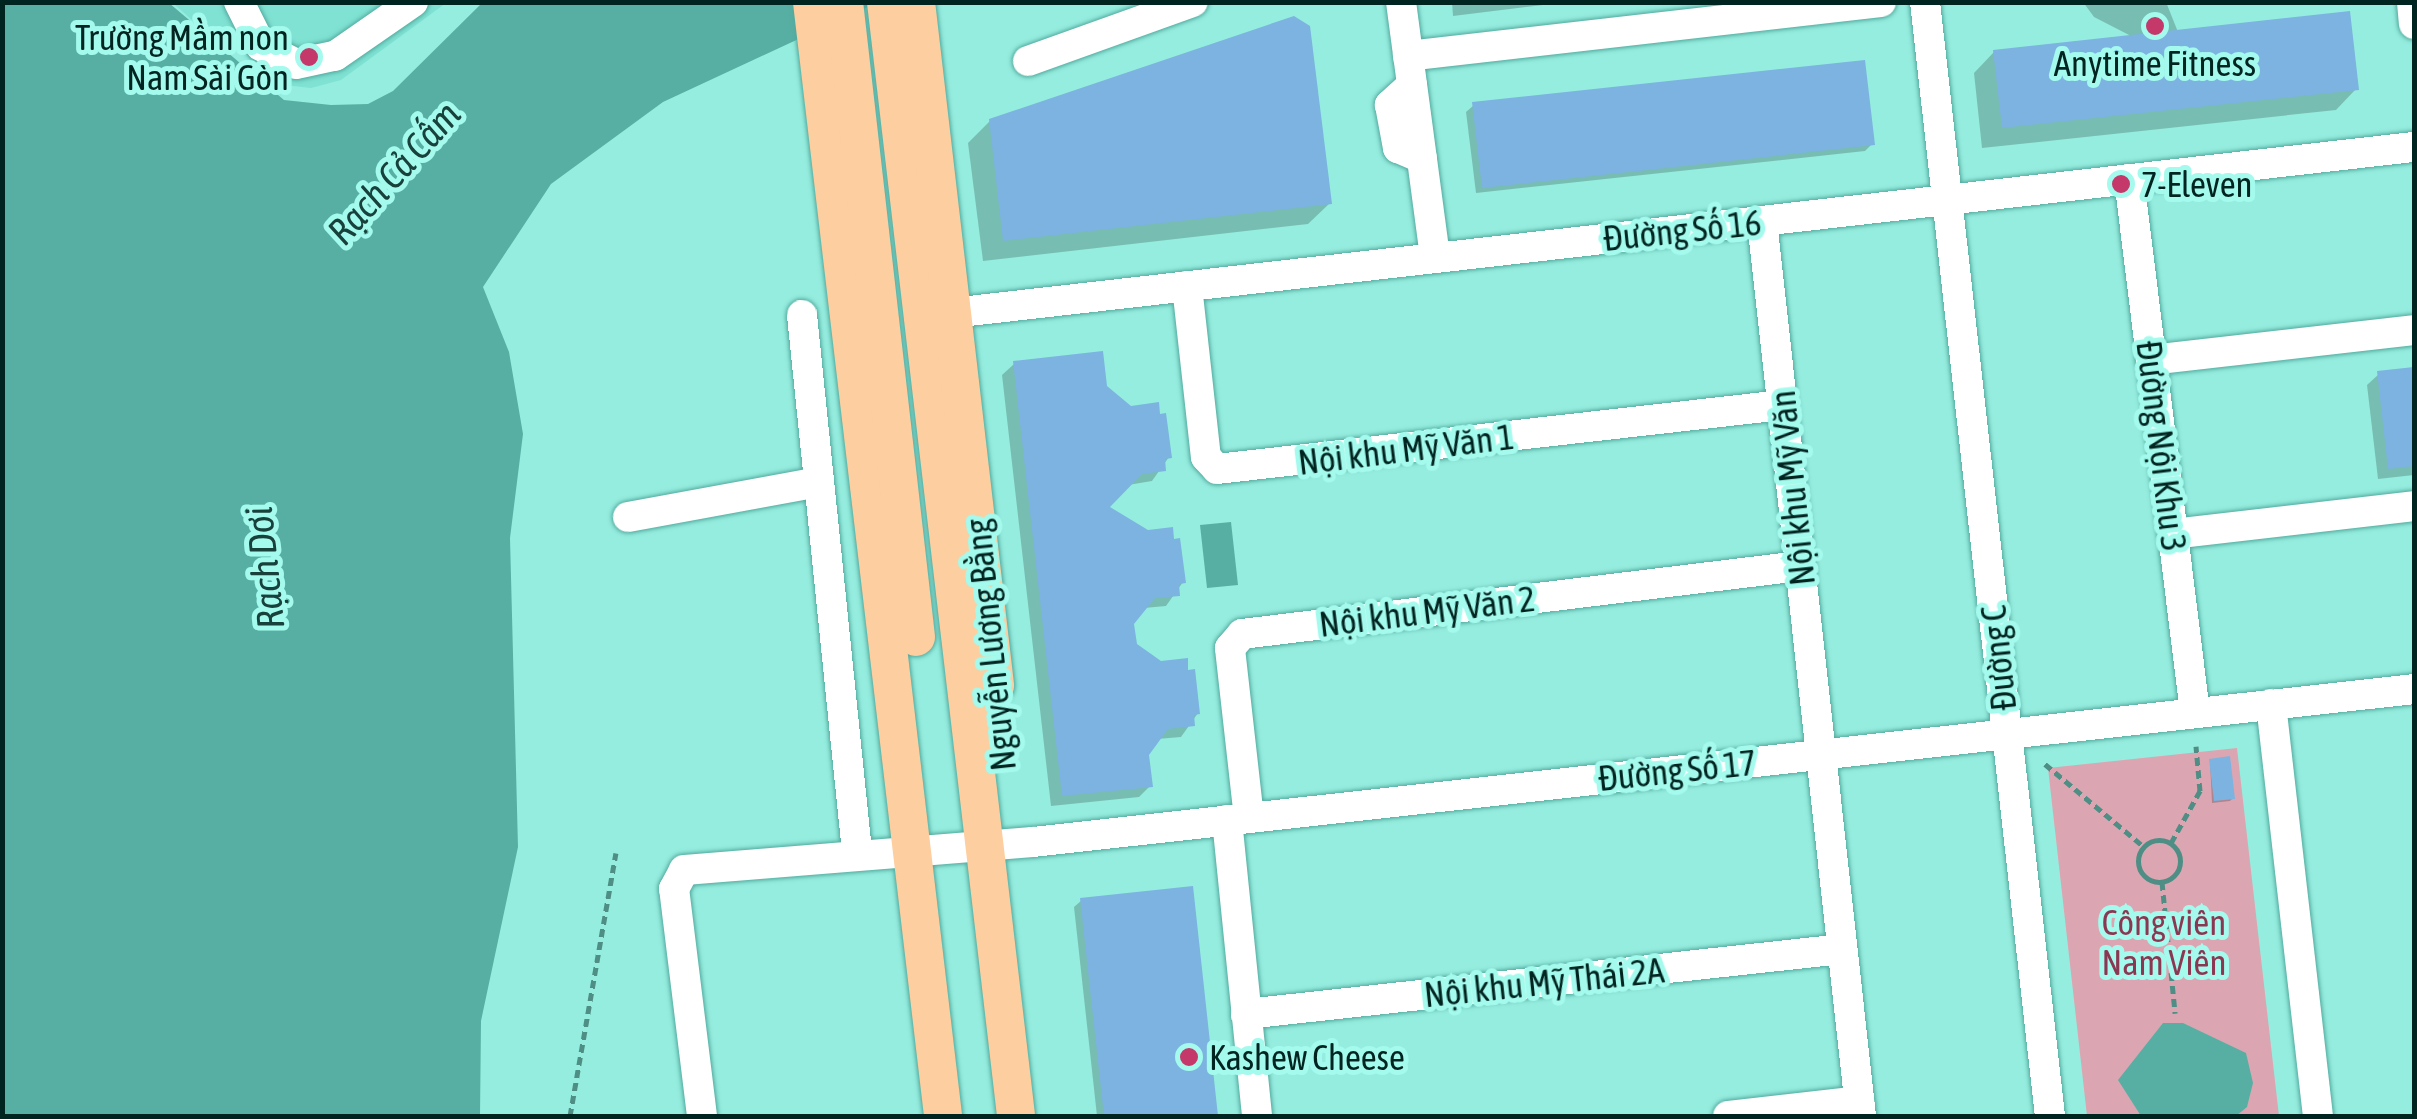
<!DOCTYPE html>
<html>
<head>
<meta charset="utf-8">
<style>
	body { margin:0 }
	#map { position:relative; width:2417px; height:1119px; overflow:hidden; background:#95eddf; font-family:"Asap Condensed",sans-serif }
	div>[style] { position:absolute }
	[style*='--x'] { left:calc(var(--x)*1px); top:calc(var(--y)*1px); width:calc(var(--w)*1px); rotate:calc(var(--a)*1deg) }
	.built>* { inset:0; background:#7fe2d3 }
	.green>* { inset:0; background:#dba6b2 }
	.water>* { inset:0; background:#57afa3 }
	.shadow>* { inset:0; background:#0003 }
	.building>* { inset:0; background:#7cb3e0 }
	.path>* { height:5px; margin-top:-2.5px; transform-origin:0; background:repeating-linear-gradient(90deg,#4f8e85 0 8px,transparent 0 13px) }
	.path>.ring { margin:-2.5px; padding:0; box-sizing:content-box; background:none; border:5px solid #4f8e85; border-radius:50% }
	.roads { filter:drop-shadow(0 0 2px #52aa9e) drop-shadow(0 0 2px #52aa9e) }
	.minor>* { height:30px; margin:-15px; padding:0 15px; transform-origin:15px; border-radius:15px; background:#fff }
	.major>* { height:38px; margin:-19px; padding:0 19px; transform-origin:19px; border-radius:19px; background:#fccea0 }
	.dots>* { width:28px; height:28px; translate:-50% -50%; box-sizing:border-box; border:5px solid #a3faed; border-radius:50% }
	span { translate:-50% -50%; white-space:nowrap; text-align:center; line-height:1.15; -webkit-text-stroke:10px #a3faed; paint-order:stroke }
	.poi-label { font-size:35px; color:#002420 }
	.right { translate:-100% -50%; text-align:right }
	.left { translate:0 -50%; text-align:left }
	.street-label { font-size:35px; color:#002420 }
	.park-label { font-size:35px; color:#8b3751 }
	.water-label { font-size:38px; color:#18413b; font-style:italic }
	.frame { position:absolute; inset:0; border:5px solid #002420; pointer-events:none }
</style>
</head>
<body>
<div id="map">
	<div class="built">
		<div style="clip-path:polygon(173px 3px,446px 3px,341px 80px,311px 88px,284px 85px,257px 70px,228px 28px,230px 54px)"></div>
	</div>
	<div class="green">
		<div style="clip-path:polygon(2237px 748px,2279px 1116px,2087px 1116px,2048px 768px)"></div>
	</div>
	<div class="water">
		<div style="clip-path:polygon(2px 3px,169px 3px,284px 100px,331px 105px,368px 104px,393px 91px,482px 3px,876px 3px,663px 102px,551px 184px,483px 287px,509px 352px,523px 434px,510px 538px,518px 847px,481px 1021px,480px 1116px,3px 1116px)"></div>
		<div style="clip-path:polygon(1231px 522px,1238px 585px,1207px 588px,1200px 525px)"></div>
		<div style="clip-path:polygon(2163px 1023px,2183px 1023px,2246px 1053px,2253px 1083px,2247px 1107px,2236px 1116px,2141px 1116px,2118px 1080px)"></div>
	</div>
	<div class="shadow">
		<div style="clip-path:polygon(1452px 2px,1568px 2px,1453px 16px)"></div>
		<div style="clip-path:polygon(2083px 2px,2166px 2px,2178px 32px,2356px 89px,2336px 110px,1982px 148px,1974px 73px,1994px 52px,2133px 37px,2094px 17px)"></div>
		<div style="clip-path:polygon(1474px 105px,1872px 144px,1865px 151px,1476px 193px,1466px 112px)"></div>
		<div style="clip-path:polygon(990px 121px,1330px 203px,1308px 224px,983px 261px,968px 143px)"></div>
		<div style="clip-path:polygon(1014px 364px,1104px 387px,1169px 457px,1152px 481px,1128px 485px,1106px 507px,1183px 582px,1166px 606px,1144px 608px,1131px 623px,1134px 645px,1198px 713px,1181px 737px,1157px 739px,1146px 754px,1150px 786px,1139px 797px,1051px 806px,1002px 375px)"></div>
		<div style="clip-path:polygon(2414px 370px,2414px 475px,2378px 479px,2367px 385px,2379px 374px)"></div>
		<div style="clip-path:polygon(2210px 761px,2233px 798px,2230px 801px,2212px 803px)"></div>
		<div style="clip-path:polygon(1191px 889px,1216px 1116px,1097px 1116px,1074px 907px,1082px 900px)"></div>
	</div>
	<div class="building">
		<div style="clip-path:polygon(2350px 11px,2359px 90px,2002px 128px,1993px 50px)"></div>
		<div style="clip-path:polygon(1294px 16px,1310px 26px,1332px 204px,1003px 241px,989px 119px)"></div>
		<div style="clip-path:polygon(1865px 60px,1875px 145px,1482px 188px,1472px 102px)"></div>
		<div style="clip-path:polygon(1103px 351px,1107px 386px,1131px 406px,1159px 402px,1160px 414px,1166px 413px,1172px 458px,1165px 459px,1166px 471px,1142px 474px,1110px 507px,1148px 530px,1173px 527px,1174px 539px,1180px 538px,1186px 583px,1179px 584px,1180px 596px,1155px 598px,1134px 624px,1137px 644px,1161px 661px,1188px 658px,1188px 670px,1195px 669px,1200px 714px,1194px 715px,1195px 726px,1168px 729px,1149px 755px,1153px 787px,1062px 796px,1013px 361px)"></div>
		<div style="clip-path:polygon(2414px 367px,2414px 466px,2388px 469px,2377px 371px)"></div>
		<div style="clip-path:polygon(2230px 756px,2235px 799px,2214px 801px,2209px 759px)"></div>
		<div style="clip-path:polygon(1193px 886px,1218px 1116px,1104px 1116px,1080px 898px)"></div>
	</div>
	<div class="path">
		<div style="--x:2045;--y:764;--w:128;--a:39.9"></div>
		<div class="ring" style="left:2138px;top:840px;width:37px;height:37px"></div>
		<div style="--x:2171;--y:843;--w:60;--a:-60.9"></div>
		<div style="--x:2200;--y:791;--w:45;--a:-95.1"></div>
		<div style="--x:2162;--y:882;--w:132;--a:84.3"></div>
		<div style="--x:570;--y:1116;--w:267;--a:-80.1"></div>
	</div>
	<div class="roads">
		<div class="minor">
			<div style="--x:239;--y:2;--w:49;--a:63.4"></div>
			<div style="--x:261;--y:46;--w:39;--a:27"></div>
			<div style="--x:296;--y:64;--w:40;--a:-12"></div>
			<div style="--x:335;--y:56;--w:95;--a:-34.7"></div>
			<div style="--x:1401;--y:2;--w:258;--a:82.4"></div>
			<div style="--x:1925;--y:2;--w:1121;--a:83.6"></div>
			<div style="--x:2412;--y:2;--w:22;--a:85"></div>
			<div style="--x:1408;--y:56;--w:476;--a:-6.5"></div>
			<div style="--x:1028;--y:61;--w:175;--a:-19.7"></div>
			<div style="--x:1412;--y:85;--w:30;--a:138"></div>
			<div style="--x:1390;--y:105;--w:44;--a:79.5"></div>
			<div style="--x:1398;--y:148;--w:26;--a:23"></div>
			<div style="--x:2129;--y:179;--w:538;--a:82.95"></div>
			<div style="--x:1762;--y:221;--w:900;--a:83.69"></div>
			<div style="--x:1187;--y:286;--w:172;--a:83.7"></div>
			<div style="--x:1206;--y:457;--w:16;--a:47"></div>
			<div style="--x:1217;--y:469;--w:569;--a:-6.46"></div>
			<div style="--x:802;--y:315;--w:540;--a:84.15"></div>
			<div style="--x:934;--y:315;--w:1490;--a:-6.48"></div>
			<div style="--x:2151;--y:360;--w:265;--a:-6.5"></div>
			<div style="--x:628;--y:517;--w:193;--a:-10.4"></div>
			<div style="--x:2173;--y:534;--w:243;--a:-6.6"></div>
			<div style="--x:2271;--y:704;--w:415;--a:83.5"></div>
			<div style="--x:1249;--y:818;--w:171;--a:-96.4"></div>
			<div style="--x:1230;--y:648;--w:18;--a:-49"></div>
			<div style="--x:1242;--y:634;--w:562;--a:-6.95"></div>
			<div style="--x:1227;--y:820;--w:298;--a:84.2"></div>
			<div style="--x:1246;--y:1014;--w:600;--a:-6.22"></div>
			<div style="--x:702;--y:1116;--w:229;--a:-97"></div>
			<div style="--x:674;--y:889;--w:21;--a:-62"></div>
			<div style="--x:684;--y:870;--w:350;--a:-4.6"></div>
			<div style="--x:1033;--y:842;--w:1389;--a:-6.32"></div>
			<div style="--x:1728;--y:1116;--w:132;--a:-6.5"></div>
		</div>
		<div class="major">
			<div style="--x:812;--y:2;--w:1122;--a:83.29"></div>
			<div style="--x:844;--y:2;--w:639;--a:83.53"></div>
			<div style="--x:886;--y:2;--w:1122;--a:83.34"></div>
			<div style="--x:916;--y:2;--w:688;--a:83.4"></div>
		</div>
	</div>
	<div class="dots">
		<div style="left:2155px;top:26px;background:#c4386a"></div>
		<div style="left:309px;top:57px;background:#c4386a"></div>
		<div style="left:2121px;top:184px;background:#c4386a"></div>
		<div style="left:1189px;top:1057px;background:#c4386a"></div>
	</div>
	<div class="poi-label">
		<span class="right" style="left:289px;top:57px">Trường Mầm non<br>Nam Sài Gòn</span>
		<span style="left:2155px;top:63px">Anytime Fitness</span>
		<span class="left" style="left:2141px;top:184px">7-Eleven</span>
		<span class="left" style="left:1209px;top:1057px">Kashew Cheese</span>
	</div>
	<div class="street-label">
		<span style="left:1682px;top:230px;rotate:-6deg">Đường Số 16</span>
		<span style="left:2162px;top:446px;rotate:83deg">Đường Nội Khu 3</span>
		<span style="left:1406px;top:449px;rotate:-7deg">Nội khu Mỹ Văn 1</span>
		<span style="left:1792px;top:488px;rotate:-96deg">Nội khu Mỹ Văn</span>
		<span style="left:1427px;top:611px;rotate:-7deg">Nội khu Mỹ Văn 2</span>
		<span style="left:990px;top:645px;rotate:-96deg">Nguyễn Lương Bằng</span>
		<span style="left:1998px;top:658px;rotate:-96deg">Đường C</span>
		<span style="left:1677px;top:770px;rotate:-6deg">Đường Số 17</span>
		<span style="left:1544px;top:982px;rotate:-6deg">Nội khu Mỹ Thái 2A</span>
	</div>
	<div class="park-label">
		<span style="left:2164px;top:942px">Công viên<br>Nam Viên</span>
	</div>
	<div class="water-label">
		<span style="left:394px;top:173px;rotate:-48deg">Rạch Cả Cấm</span>
		<span style="left:265px;top:568px;rotate:-96deg">Rạch Dơi</span>
	</div>
	<div class="frame"></div>
</div>
</body>
</html>
